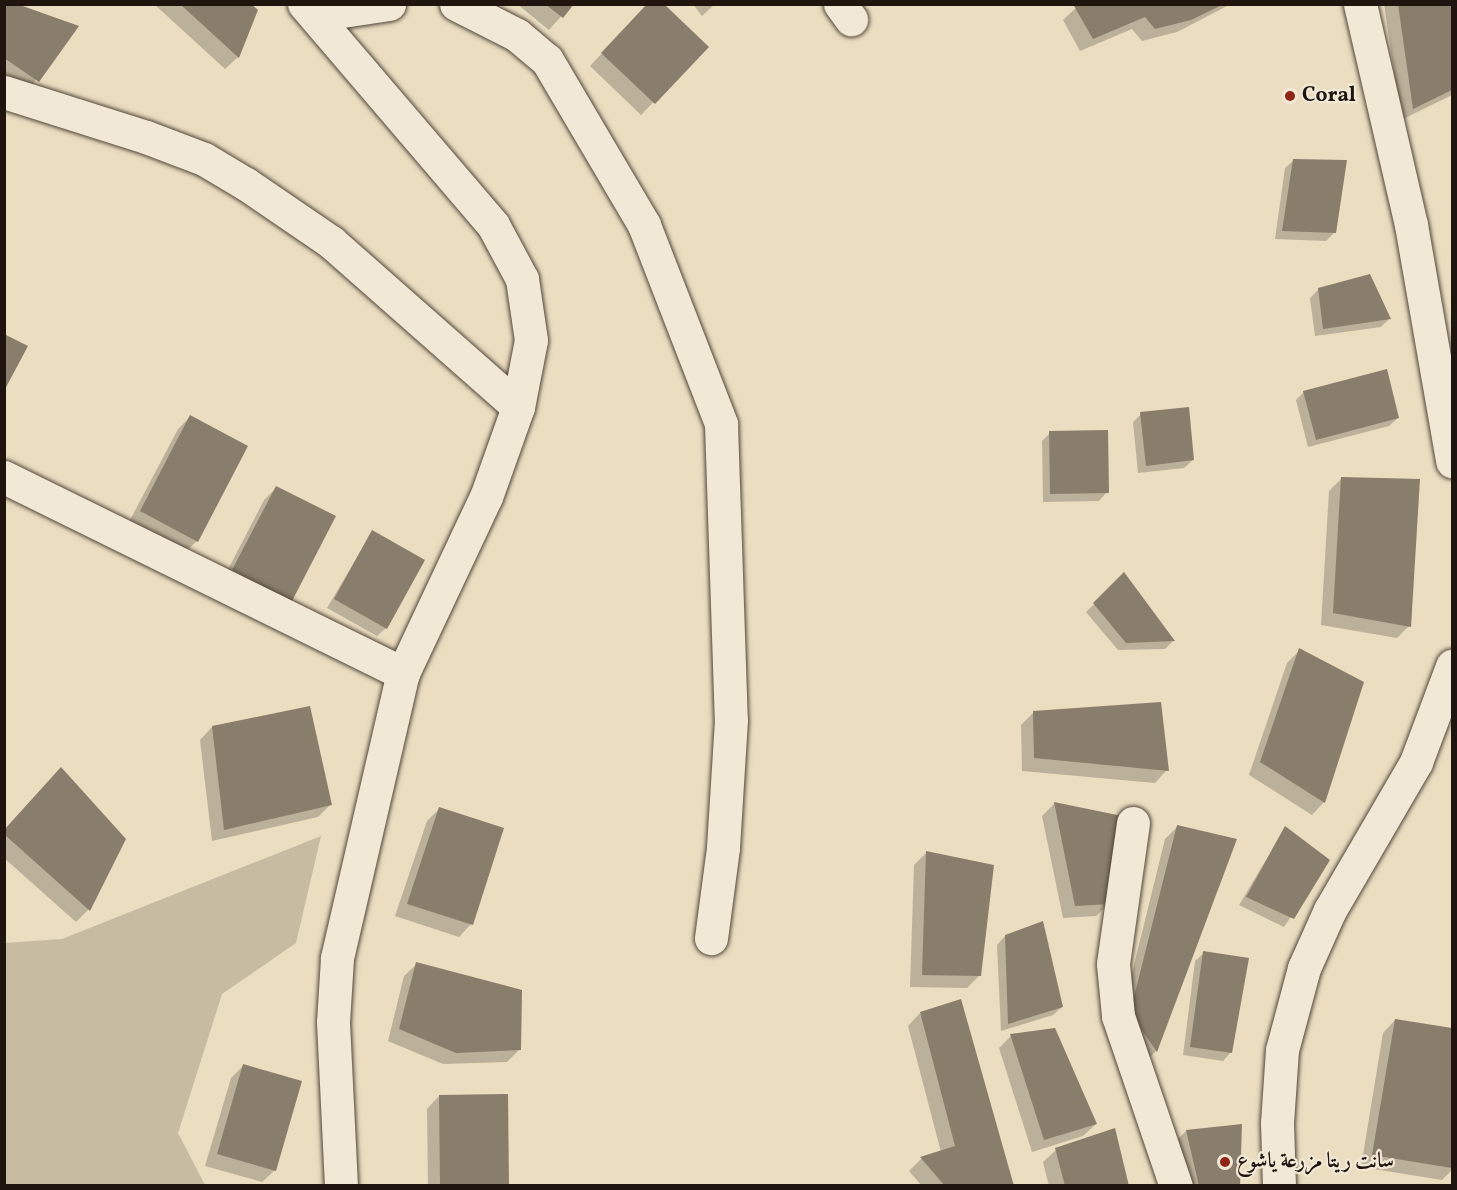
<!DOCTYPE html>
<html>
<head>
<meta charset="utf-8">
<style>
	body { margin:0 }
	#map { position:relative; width:1457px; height:1190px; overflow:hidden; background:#eaddc0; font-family:Vollkorn,Amiri,serif }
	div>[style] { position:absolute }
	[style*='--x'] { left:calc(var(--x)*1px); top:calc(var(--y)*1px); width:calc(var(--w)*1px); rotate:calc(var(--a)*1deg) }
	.green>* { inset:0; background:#c7bba2 }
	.shadow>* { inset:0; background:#0003 }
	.building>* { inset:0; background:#897d6b }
	.roads { filter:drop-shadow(0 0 2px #52473a) drop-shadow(0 0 2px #52473a) }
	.street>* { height:33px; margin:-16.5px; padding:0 16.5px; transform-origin:16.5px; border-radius:16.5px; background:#f1e9d6 }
	.secondary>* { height:33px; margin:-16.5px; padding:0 16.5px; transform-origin:16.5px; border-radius:16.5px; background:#f1e9d6 }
	.dots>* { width:16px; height:16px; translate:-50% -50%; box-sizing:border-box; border:3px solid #f1e9d6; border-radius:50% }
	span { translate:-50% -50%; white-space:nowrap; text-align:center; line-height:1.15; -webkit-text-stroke:4.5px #f1e9d6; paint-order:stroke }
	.poi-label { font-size:21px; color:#1f150e; font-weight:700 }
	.left { translate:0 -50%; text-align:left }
	.frame { position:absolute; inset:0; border:6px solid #1f150e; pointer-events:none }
</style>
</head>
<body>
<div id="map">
	<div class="green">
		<div style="clip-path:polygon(321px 836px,296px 943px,222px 994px,178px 1133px,205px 1185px,5px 1185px,5px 943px,62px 939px)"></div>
	</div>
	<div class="shadow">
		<div style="clip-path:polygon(4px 4px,77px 27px,25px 94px,4px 79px)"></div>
		<div style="clip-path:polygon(154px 4px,249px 4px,256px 11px,238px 57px,225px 69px)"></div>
		<div style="clip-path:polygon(517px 4px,572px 4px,549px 30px)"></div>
		<div style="clip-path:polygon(648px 4px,707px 47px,641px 115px,590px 66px)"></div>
		<div style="clip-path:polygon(693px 4px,715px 4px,702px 16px)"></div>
		<div style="clip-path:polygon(1080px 4px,1231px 4px,1177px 32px,1142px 41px,1132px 29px,1080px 51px,1063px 20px)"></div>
		<div style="clip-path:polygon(1384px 4px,1452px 7px,1452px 95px,1401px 120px)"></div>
		<div style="clip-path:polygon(1294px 160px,1335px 232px,1326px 241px,1275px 239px,1285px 168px)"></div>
		<div style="clip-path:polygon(1319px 289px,1389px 319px,1381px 327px,1315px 336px,1310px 298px)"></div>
		<div style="clip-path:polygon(1304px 392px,1398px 418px,1389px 426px,1308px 447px,1296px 400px)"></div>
		<div style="clip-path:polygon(1141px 414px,1193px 460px,1184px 468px,1138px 473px,1133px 422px)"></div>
		<div style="clip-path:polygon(191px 416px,197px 541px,184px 553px,128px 524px,178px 429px)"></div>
		<div style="clip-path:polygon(1050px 433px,1107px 492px,1099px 501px,1043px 502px,1042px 441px)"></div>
		<div style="clip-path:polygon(1342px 478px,1409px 626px,1397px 638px,1321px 625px,1329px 491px)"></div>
		<div style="clip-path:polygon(276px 488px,291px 600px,221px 583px,264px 500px)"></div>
		<div style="clip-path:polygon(372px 532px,386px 628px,377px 636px,327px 608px)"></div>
		<div style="clip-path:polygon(1124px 575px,1173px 641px,1165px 649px,1118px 650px,1086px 612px)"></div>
		<div style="clip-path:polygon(1300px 650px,1324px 802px,1312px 815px,1249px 775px,1287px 663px)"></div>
		<div style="clip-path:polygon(1034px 712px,1167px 770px,1155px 783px,1022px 771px,1021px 725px)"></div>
		<div style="clip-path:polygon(212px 727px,330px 805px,318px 817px,212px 841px,200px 740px)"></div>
		<div style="clip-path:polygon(48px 782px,124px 839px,88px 910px,76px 922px,4px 858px,4px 830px)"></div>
		<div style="clip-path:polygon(1055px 803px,1109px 904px,1096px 916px,1063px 918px,1042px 816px)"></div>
		<div style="clip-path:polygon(439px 809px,471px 924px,459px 937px,395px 916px,427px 821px)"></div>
		<div style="clip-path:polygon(1178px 826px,1235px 840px,1156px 1051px,1144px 1063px,1119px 1026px,1165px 839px)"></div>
		<div style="clip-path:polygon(1285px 828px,1328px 861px,1284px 927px,1239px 905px)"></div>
		<div style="clip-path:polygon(927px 852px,980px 975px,967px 988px,910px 987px,914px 865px)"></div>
		<div style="clip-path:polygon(1005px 936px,1062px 1007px,1053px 1015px,1001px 1031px,997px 945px)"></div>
		<div style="clip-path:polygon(1204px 953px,1231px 1052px,1223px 1061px,1183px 1055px,1195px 961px)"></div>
		<div style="clip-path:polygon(417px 964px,519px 1050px,507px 1062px,443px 1064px,388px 1041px,404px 976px)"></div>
		<div style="clip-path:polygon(920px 1013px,1011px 1186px,922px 1186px,909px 1171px,921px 1159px,941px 1152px,908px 1026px)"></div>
		<div style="clip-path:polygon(1395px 1020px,1452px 1030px,1452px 1170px,1442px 1180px,1361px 1167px,1383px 1033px)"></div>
		<div style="clip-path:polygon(1011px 1036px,1096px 1124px,1083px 1136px,1032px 1152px,999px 1048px)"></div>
		<div style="clip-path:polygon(243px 1066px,275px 1170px,262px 1182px,205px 1166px,231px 1078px)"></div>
		<div style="clip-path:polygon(439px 1096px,507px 1186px,428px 1186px,427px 1109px)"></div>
		<div style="clip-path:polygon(1240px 1125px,1238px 1186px,1189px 1186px,1178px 1139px,1186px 1131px)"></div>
		<div style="clip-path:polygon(1056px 1150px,1127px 1186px,1049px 1186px,1043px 1162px)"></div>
	</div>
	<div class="building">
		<div style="clip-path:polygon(4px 4px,17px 4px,79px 26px,39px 82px,4px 58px)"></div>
		<div style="clip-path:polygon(180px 4px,251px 4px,258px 10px,239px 58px)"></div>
		<div style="clip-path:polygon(545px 4px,574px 4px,563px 18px)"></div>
		<div style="clip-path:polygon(647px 4px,664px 4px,709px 47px,655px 104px,601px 53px)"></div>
		<div style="clip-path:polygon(1077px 4px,1224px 4px,1191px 20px,1155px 29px,1145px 17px,1093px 39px,1074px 6px)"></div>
		<div style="clip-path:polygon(1398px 4px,1452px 4px,1452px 90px,1413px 109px)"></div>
		<div style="clip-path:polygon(1293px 159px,1347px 160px,1336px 233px,1282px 231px)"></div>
		<div style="clip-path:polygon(1370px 274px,1391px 319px,1323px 329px,1318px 288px)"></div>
		<div style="clip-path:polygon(4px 334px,28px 346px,4px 391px)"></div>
		<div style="clip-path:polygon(1387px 369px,1399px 418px,1316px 440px,1303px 391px)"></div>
		<div style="clip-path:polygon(1189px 407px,1194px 460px,1146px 466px,1140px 412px)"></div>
		<div style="clip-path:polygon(190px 415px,248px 446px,198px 542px,140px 511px)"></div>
		<div style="clip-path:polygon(1108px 430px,1109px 493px,1050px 494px,1049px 431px)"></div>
		<div style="clip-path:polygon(1341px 477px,1420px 479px,1411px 627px,1333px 613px)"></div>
		<div style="clip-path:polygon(276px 486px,336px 516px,292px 601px,232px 570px)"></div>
		<div style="clip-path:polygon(372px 530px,425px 560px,387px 629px,334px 599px)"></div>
		<div style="clip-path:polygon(1124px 572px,1175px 641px,1126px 643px,1093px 603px)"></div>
		<div style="clip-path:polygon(1299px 648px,1364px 682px,1325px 803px,1260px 762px)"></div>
		<div style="clip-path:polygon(1161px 702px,1169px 771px,1034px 758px,1033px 711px)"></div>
		<div style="clip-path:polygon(310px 706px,332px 805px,224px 830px,212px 726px)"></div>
		<div style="clip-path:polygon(61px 767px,126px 839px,90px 911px,5px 835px,5px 829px)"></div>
		<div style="clip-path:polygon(1054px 802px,1122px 816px,1110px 904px,1075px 906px)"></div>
		<div style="clip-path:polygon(439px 807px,504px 828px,473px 925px,407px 904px)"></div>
		<div style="clip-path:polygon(1177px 825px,1237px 839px,1157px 1052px,1130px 1013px)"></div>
		<div style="clip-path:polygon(1285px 826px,1330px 860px,1294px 919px,1246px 897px)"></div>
		<div style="clip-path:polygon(926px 851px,994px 865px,981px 976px,922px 975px)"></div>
		<div style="clip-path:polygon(1043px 921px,1063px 1007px,1008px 1024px,1005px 935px)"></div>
		<div style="clip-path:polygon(1203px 951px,1249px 958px,1232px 1053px,1190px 1047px)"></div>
		<div style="clip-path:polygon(416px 962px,522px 990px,521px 1050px,456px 1053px,399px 1029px)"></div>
		<div style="clip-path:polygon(961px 999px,1014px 1186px,945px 1186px,920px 1157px,955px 1146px,920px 1012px)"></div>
		<div style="clip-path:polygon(1395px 1019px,1452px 1028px,1452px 1168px,1372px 1155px)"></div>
		<div style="clip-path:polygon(1055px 1028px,1097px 1124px,1044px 1140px,1010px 1034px)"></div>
		<div style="clip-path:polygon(243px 1064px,302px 1081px,276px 1171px,217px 1154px)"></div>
		<div style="clip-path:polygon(508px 1094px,509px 1186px,440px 1186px,439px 1095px)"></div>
		<div style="clip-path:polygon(1242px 1124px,1240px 1186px,1199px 1186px,1186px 1130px)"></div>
		<div style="clip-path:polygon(1115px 1128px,1129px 1186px,1065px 1186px,1055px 1148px)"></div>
	</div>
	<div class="roads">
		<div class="street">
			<div style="--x:456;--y:4;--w:68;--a:26.9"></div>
			<div style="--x:517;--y:35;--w:39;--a:40"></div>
			<div style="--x:547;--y:60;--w:191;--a:59.5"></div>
			<div style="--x:644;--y:225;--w:213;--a:68.8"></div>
			<div style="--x:721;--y:424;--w:296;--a:88.1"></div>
			<div style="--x:731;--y:720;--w:128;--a:93.6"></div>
			<div style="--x:723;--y:848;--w:91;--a:97.6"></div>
			<div style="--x:840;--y:4;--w:19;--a:54"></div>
			<div style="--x:316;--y:15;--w:74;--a:-8.6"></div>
			<div style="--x:4;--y:92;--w:149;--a:17.6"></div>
			<div style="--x:146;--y:137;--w:62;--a:20.8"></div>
			<div style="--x:204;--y:159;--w:49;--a:30.8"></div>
			<div style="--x:246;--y:184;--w:103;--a:34.3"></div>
			<div style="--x:331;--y:242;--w:249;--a:41.4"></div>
			<div style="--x:4;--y:477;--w:445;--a:26.2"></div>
			<div style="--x:403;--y:673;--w:195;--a:-64.8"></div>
			<div style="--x:486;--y:497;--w:96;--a:-70.4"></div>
			<div style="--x:518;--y:407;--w:68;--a:-79"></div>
			<div style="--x:531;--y:340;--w:62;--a:-98.4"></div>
			<div style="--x:522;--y:279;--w:61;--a:-118.2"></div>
			<div style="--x:493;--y:225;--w:291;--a:-130.5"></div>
			<div style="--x:1133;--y:823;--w:142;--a:98.1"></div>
			<div style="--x:1113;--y:964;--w:52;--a:84.5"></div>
			<div style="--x:1118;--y:1016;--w:180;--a:71.2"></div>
			<div style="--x:341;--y:1186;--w:164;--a:-92.8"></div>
			<div style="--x:333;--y:1022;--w:64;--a:-86.4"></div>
			<div style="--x:337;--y:958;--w:293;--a:-77"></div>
		</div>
		<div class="secondary">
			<div style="--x:1360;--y:4;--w:227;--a:77"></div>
			<div style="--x:1411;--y:225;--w:240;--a:80.1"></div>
			<div style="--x:1279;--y:1186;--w:63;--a:-91.8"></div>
			<div style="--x:1277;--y:1123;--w:73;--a:-86.1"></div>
			<div style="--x:1282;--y:1050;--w:85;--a:-75"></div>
			<div style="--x:1304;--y:968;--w:64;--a:-65.9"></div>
			<div style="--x:1330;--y:910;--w:171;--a:-59.8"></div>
			<div style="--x:1416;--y:762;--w:103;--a:-69.4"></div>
		</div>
	</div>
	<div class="dots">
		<div style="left:1290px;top:96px;background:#8f2418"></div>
		<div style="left:1225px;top:1162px;background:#8f2418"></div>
	</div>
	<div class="poi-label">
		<span class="left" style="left:1302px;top:96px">Coral</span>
		<span class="left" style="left:1237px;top:1162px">سانت ريتا مزرعة ياشوع</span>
	</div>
	<div class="frame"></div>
</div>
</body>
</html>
